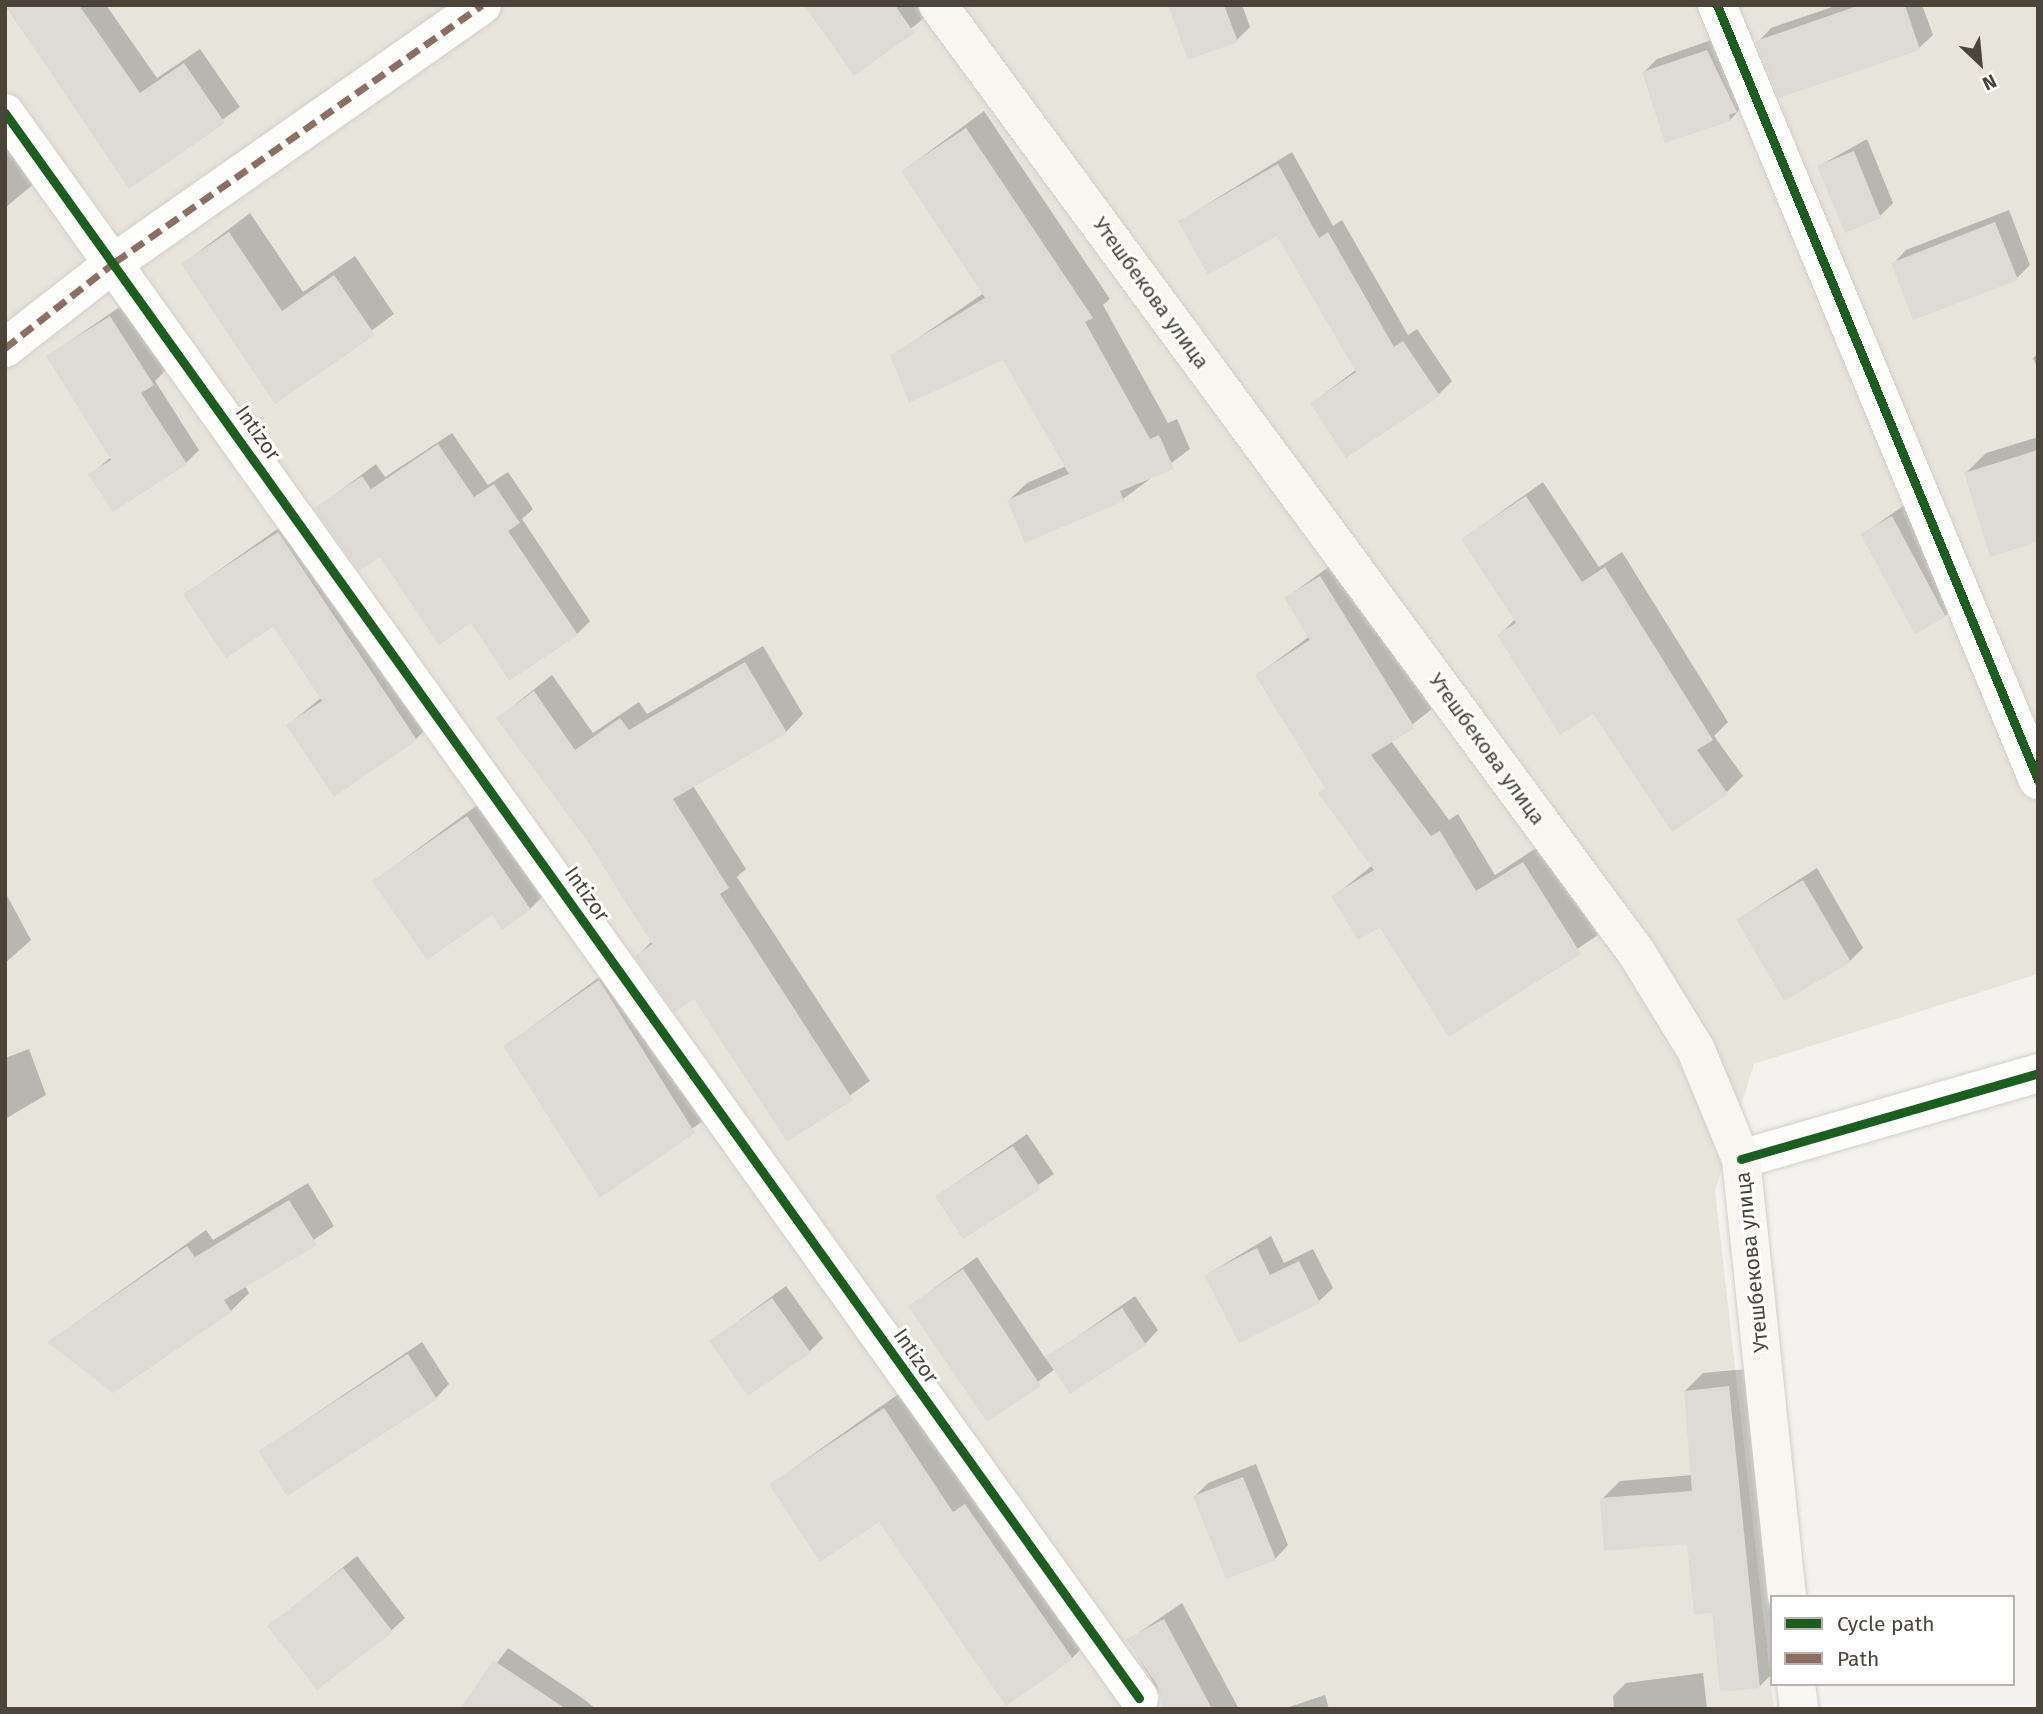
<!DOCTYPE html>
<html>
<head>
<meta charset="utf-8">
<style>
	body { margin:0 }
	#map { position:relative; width:2043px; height:1714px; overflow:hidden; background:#f4f2ee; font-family:"Fira Sans",sans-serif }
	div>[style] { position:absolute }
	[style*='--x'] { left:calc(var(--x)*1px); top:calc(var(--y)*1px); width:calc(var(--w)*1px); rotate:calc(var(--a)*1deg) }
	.residential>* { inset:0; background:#e7e4dc }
	.shadow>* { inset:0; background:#0003 }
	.building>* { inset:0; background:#dedbd6 }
	.roads { filter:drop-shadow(0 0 2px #d2d0cb) drop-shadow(0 0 2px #d2d0cb) }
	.minor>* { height:38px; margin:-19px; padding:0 19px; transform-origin:19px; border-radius:19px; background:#fdfdfc }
	.secondary>* { height:38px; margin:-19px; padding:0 19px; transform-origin:19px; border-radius:19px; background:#f7f6f1 }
	.quiet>* { height:7px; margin-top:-3.5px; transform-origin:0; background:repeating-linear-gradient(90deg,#8d6e63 0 14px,transparent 0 21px) }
	.cycleway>* { height:9px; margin:-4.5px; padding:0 4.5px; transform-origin:4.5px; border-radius:4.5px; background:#1b5e20 }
	span { translate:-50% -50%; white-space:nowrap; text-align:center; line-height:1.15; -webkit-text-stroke:6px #fff; paint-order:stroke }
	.street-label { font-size:21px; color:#4b4439 }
	.frame { position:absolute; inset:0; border:7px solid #4b4439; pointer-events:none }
	.legend { position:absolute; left:1770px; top:1595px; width:245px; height:91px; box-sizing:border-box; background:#fff; border:2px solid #b7b4b0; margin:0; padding:9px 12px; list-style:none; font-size:21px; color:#4b4439 }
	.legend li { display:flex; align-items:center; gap:14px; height:35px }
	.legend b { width:35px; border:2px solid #b7b4b0 }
	.north { position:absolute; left:1945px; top:28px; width:70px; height:70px; -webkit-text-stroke:5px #fff; paint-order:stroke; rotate:154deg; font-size:19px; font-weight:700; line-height:28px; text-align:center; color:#4b4439 }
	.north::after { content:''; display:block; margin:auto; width:24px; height:32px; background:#4b4439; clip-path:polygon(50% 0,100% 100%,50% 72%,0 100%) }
</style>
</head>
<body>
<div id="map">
	<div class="residential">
		<div style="clip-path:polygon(5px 5px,2038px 5px,2038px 974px,1754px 1064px,1715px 1191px,1774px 1709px,5px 1709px)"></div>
	</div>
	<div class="shadow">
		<div style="clip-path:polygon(5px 5px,106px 5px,157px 78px,200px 49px,240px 107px,130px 187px)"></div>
		<div style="clip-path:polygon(806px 5px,929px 5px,933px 11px,855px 73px)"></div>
		<div style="clip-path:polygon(1169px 5px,1242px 5px,1250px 27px,1237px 40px)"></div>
		<div style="clip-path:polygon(1838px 5px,1922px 5px,1933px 35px,1919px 48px,1758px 42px,1771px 28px)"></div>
		<div style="clip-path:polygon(1720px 37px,1743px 106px,1730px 120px,1644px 72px,1657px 59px)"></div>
		<div style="clip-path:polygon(984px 111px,1110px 299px,1103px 305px,1168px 423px,1177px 419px,1190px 449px,1123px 499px,1026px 540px,1009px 500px,1027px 483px,1066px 466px,1004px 357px,892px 356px,984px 293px,903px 171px)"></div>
		<div style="clip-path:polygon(5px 112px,49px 171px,5px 208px)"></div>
		<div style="clip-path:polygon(1867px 139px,1893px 203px,1880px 216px,1819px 166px)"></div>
		<div style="clip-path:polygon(1292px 152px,1333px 226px,1342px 220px,1408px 335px,1417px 329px,1452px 381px,1439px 394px,1312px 403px,1357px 369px,1278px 234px,1180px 221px)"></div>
		<div style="clip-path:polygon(2009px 210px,2030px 265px,2017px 278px,1893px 264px,1906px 250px)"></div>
		<div style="clip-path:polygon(250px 213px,303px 292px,355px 256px,394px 314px,276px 401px,183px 264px)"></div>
		<div style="clip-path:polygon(124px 304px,166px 370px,155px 381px,199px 450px,186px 463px,91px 474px,111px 457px,48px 356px)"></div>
		<div style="clip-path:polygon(2038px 353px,2038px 370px,2033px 358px)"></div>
		<div style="clip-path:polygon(452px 433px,488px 485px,508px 472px,533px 509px,522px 519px,590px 621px,577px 634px,472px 621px,317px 508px,376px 464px,385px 477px)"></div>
		<div style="clip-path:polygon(2038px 437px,2038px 540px,1966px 473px,1986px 453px)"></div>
		<div style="clip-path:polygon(1543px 482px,1599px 567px,1622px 552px,1728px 722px,1714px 736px,1743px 776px,1727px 792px,1594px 711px,1499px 636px,1515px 619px,1463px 539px)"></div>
		<div style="clip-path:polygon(1906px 504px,1958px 603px,1945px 616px,1863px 534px)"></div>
		<div style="clip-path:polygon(296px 516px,433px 722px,416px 739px,288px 725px,322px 697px,274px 625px,185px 594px)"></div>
		<div style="clip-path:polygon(1338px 560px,1432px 709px,1391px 741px,1449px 820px,1458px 814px,1495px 875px,1541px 845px,1598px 935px,1450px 1034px,1380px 925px,1334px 896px,1373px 865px,1257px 675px,1310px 636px,1286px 598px)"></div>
		<div style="clip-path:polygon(763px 646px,803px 714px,786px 732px,693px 786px,746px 869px,737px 877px,870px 1081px,788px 1140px,695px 997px,637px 956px,652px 941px,590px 841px,498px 718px,552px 675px,593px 733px,639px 702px,647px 714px)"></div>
		<div style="clip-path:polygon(487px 798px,550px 889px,530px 909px,502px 927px,493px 913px,374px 881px)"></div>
		<div style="clip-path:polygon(1817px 868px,1863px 948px,1850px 961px,1738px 919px)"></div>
		<div style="clip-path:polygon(5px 892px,31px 940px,5px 963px)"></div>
		<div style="clip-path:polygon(616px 965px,711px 1115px,600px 1195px,505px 1046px)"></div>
		<div style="clip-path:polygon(29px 1049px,46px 1095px,5px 1119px,5px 1058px)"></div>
		<div style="clip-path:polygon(1027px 1134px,1054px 1174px,963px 1237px,937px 1196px)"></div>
		<div style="clip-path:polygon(308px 1183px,334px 1226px,245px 1286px,249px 1293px,231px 1311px,113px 1391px,50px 1341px,206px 1230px,213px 1240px)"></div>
		<div style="clip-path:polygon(1271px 1236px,1284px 1263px,1313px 1249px,1333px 1288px,1319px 1301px,1240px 1341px,1206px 1275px)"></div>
		<div style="clip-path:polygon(977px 1257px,1046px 1359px,1135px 1296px,1158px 1330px,1145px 1344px,1055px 1369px,988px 1420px,910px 1306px)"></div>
		<div style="clip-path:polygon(786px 1286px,823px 1338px,810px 1351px,711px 1341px)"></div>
		<div style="clip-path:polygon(422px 1342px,449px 1384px,436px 1398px,260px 1451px)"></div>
		<div style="clip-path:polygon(1747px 1369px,1772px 1612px,1772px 1674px,1760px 1686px,1713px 1611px,1688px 1542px,1602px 1499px,1620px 1481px,1693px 1475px,1685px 1391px,1703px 1373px)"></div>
		<div style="clip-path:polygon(904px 1390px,1092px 1638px,1072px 1658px,880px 1520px,771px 1484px)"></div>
		<div style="clip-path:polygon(1256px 1464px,1288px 1545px,1275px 1559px,1195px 1496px,1208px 1483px)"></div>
		<div style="clip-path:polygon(357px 1556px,405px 1618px,391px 1631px,270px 1626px)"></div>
		<div style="clip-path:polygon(1182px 1603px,1239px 1709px,1169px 1709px,1128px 1640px)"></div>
		<div style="clip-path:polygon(508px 1648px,585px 1700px,596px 1709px,463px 1709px)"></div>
		<div style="clip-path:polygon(1703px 1673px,1707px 1709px,1614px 1709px,1613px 1696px,1626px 1683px)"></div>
		<div style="clip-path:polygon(1325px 1695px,1329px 1709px,1283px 1709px)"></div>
	</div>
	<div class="building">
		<div style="clip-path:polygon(5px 5px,79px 5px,140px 93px,184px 63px,225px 123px,129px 189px)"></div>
		<div style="clip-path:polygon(804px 5px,895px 5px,914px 33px,854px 76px)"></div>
		<div style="clip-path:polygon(1168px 5px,1224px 5px,1238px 42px,1188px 60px)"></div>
		<div style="clip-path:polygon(1860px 5px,1905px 5px,1920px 50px,1779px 98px,1756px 41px)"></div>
		<div style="clip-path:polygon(1707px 50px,1737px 112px,1729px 115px,1731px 121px,1665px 143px,1642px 72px)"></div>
		<div style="clip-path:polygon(966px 128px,1093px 318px,1085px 322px,1150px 439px,1159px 435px,1174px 469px,1120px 491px,1124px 501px,1025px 543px,1007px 500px,1069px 474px,1003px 360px,909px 403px,890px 355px,985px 298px,901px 171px)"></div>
		<div style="clip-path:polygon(1854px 151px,1881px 218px,1845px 233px,1817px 166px)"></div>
		<div style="clip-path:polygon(1278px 164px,1319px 238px,1328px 232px,1394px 347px,1403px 341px,1440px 396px,1346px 458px,1310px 403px,1356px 372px,1277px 236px,1208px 275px,1178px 221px)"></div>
		<div style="clip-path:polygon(1995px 222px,2018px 280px,1913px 320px,1891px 263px)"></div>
		<div style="clip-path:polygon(229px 232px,282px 311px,334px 275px,375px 335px,275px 404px,181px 264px)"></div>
		<div style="clip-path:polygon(110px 316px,154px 385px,141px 393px,187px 464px,113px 512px,88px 474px,111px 460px,46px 356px)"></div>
		<div style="clip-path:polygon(438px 444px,474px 497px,494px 484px,520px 523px,508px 531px,578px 635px,509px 681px,471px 623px,439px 645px,380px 557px,359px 571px,314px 508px,362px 476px,371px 489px)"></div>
		<div style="clip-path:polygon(2038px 450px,2038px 542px,1990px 557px,1964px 473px)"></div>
		<div style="clip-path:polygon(1526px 496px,1582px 582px,1605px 567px,1713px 740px,1697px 750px,1728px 794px,1672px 832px,1593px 714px,1560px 735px,1497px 635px,1516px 623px,1461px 539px)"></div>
		<div style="clip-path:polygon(1892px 516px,1946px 617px,1915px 634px,1860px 534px)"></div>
		<div style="clip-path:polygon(278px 532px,417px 740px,334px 797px,286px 725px,322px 701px,273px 627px,226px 658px,183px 594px)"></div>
		<div style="clip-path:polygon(1320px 576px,1415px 728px,1371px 755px,1431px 836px,1440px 831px,1476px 891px,1523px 862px,1581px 954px,1449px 1037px,1380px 928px,1358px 940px,1331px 896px,1374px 870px,1318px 793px,1325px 788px,1255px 675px,1310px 640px,1284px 598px)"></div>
		<div style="clip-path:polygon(745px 662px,787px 733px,673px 799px,729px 888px,720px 894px,853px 1100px,787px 1142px,694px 999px,675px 1012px,635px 956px,652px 944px,588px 842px,496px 718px,534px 691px,575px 750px,620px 718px,629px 730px)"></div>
		<div style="clip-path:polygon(467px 816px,531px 910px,502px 930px,492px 915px,427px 960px,372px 881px)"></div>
		<div style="clip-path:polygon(1803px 880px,1851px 962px,1784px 1001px,1736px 919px)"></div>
		<div style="clip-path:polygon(599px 980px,695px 1133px,600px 1198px,503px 1046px)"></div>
		<div style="clip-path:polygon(1013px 1146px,1041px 1189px,963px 1239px,935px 1196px)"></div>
		<div style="clip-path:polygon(289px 1200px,317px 1245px,224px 1300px,232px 1312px,113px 1393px,47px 1342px,187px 1246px,195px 1257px)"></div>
		<div style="clip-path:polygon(1257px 1248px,1270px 1275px,1299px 1261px,1320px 1303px,1239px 1343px,1204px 1275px)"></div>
		<div style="clip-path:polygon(963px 1269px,1041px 1386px,987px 1422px,908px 1306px)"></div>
		<div style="clip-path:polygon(772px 1298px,811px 1353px,748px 1396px,709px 1341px)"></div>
		<div style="clip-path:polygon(1122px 1308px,1146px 1345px,1070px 1394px,1045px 1357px)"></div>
		<div style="clip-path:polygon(408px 1354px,437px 1399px,287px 1496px,258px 1451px)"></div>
		<div style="clip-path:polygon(1729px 1386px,1760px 1688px,1720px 1692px,1712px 1613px,1694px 1615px,1687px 1544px,1604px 1551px,1600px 1498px,1692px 1491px,1684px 1391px)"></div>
		<div style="clip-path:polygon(884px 1408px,953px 1512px,965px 1504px,1073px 1659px,1006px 1706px,879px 1522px,820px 1562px,769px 1484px)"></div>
		<div style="clip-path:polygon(1243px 1477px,1276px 1560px,1226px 1579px,1193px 1496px)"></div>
		<div style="clip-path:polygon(343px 1568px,393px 1632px,317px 1690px,267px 1626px)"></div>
		<div style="clip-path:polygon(1164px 1619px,1212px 1709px,1164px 1709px,1157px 1685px,1126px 1639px)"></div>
		<div style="clip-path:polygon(493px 1660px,566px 1709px,460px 1709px)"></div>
	</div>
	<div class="roads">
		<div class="minor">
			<div style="--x:1717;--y:5;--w:839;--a:67.5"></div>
			<div style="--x:5;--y:113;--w:1949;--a:54.42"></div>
			<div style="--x:5;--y:348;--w:140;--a:-38"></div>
			<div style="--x:115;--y:262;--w:448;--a:-35"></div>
			<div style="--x:1741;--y:1159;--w:309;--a:-16.1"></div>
		</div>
		<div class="secondary">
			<div style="--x:938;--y:5;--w:1176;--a:53.61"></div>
			<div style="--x:1636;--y:952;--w:115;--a:58.5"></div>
			<div style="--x:1696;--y:1050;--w:118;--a:67.6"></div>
			<div style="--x:1741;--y:1159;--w:440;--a:84"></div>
			<div style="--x:1796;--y:1684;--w:25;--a:83"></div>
		</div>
	</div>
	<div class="quiet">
		<div style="--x:5;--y:348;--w:140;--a:-38"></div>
		<div style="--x:115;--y:262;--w:448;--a:-35"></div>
	</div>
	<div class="cycleway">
		<div style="--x:1717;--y:5;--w:839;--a:67.5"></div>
		<div style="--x:5;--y:113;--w:1949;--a:54.42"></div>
		<div style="--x:1741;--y:1159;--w:309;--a:-16.1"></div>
	</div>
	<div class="street-label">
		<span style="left:1151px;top:293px;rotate:54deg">Утешбекова улица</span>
		<span style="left:258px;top:433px;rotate:55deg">Intizor</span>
		<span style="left:1487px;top:749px;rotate:54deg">Утешбекова улица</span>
		<span style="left:587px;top:894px;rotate:55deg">Intizor</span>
		<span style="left:1752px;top:1262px;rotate:-96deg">Утешбекова улица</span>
		<span style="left:916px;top:1356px;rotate:55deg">Intizor</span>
	</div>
	<div class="frame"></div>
	<ul class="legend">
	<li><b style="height:9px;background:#1b5e20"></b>Cycle path</li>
	<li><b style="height:9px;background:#8d6e63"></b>Path</li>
	</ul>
	<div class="north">N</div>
</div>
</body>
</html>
